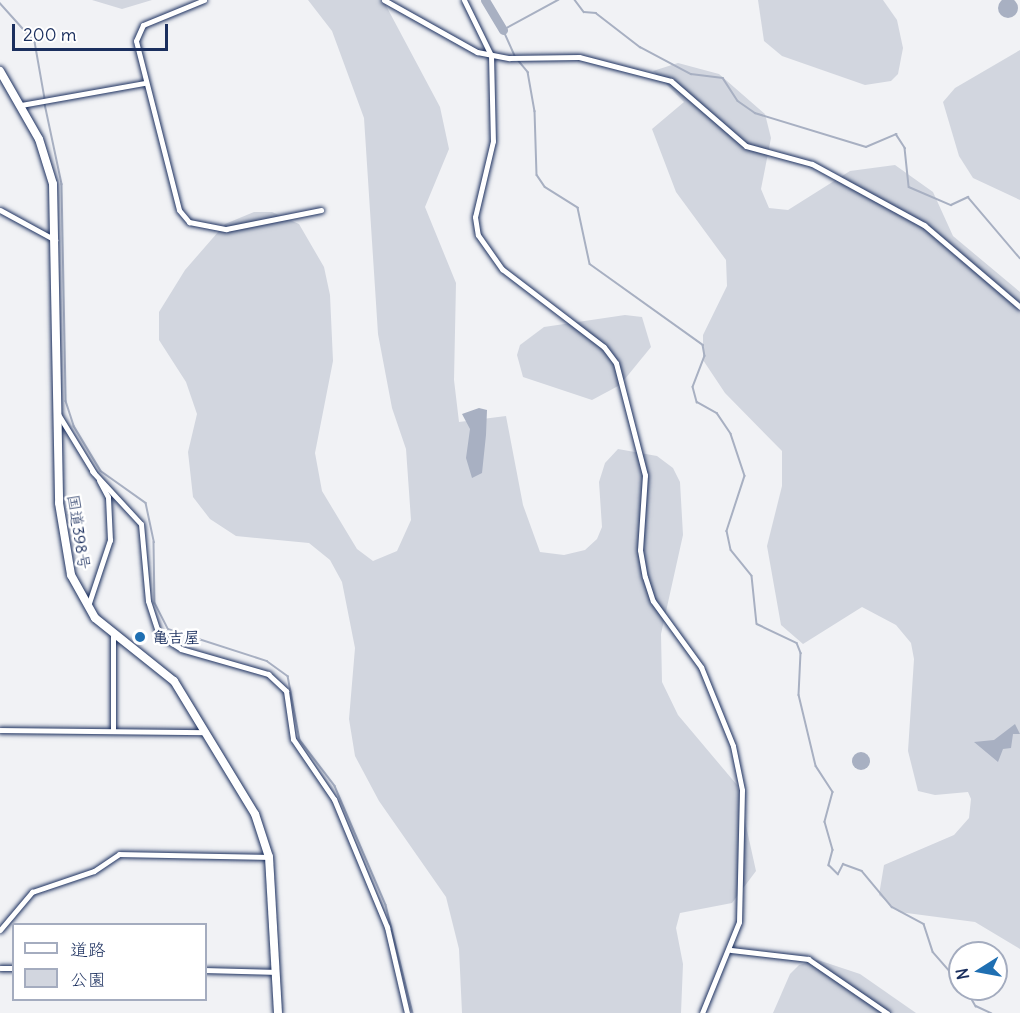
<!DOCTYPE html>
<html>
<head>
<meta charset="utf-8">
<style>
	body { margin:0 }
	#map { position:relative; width:1020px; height:1013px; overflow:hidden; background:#f1f2f5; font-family:Delius,"Klee One",sans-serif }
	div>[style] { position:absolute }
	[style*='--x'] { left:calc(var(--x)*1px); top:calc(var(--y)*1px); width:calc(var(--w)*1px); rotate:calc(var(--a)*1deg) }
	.green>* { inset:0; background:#d2d6df }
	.water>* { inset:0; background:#a8b0c2 }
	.round { border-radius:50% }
	.stream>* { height:1.5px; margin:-0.75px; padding:0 0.75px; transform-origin:0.75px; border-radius:0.75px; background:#a8b0c2 }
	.river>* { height:9px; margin:-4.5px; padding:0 4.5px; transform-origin:4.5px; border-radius:4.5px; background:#a8b0c2 }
	.roads { filter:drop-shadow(0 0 2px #1b2f5e) drop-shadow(0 0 2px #1b2f5e) }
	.minor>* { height:5px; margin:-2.5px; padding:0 2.5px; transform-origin:2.5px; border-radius:2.5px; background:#fff }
	.highway>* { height:8px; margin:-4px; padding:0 4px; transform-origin:4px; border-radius:4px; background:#fff }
	.dots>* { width:16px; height:16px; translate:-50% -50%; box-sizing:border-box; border:3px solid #fff; border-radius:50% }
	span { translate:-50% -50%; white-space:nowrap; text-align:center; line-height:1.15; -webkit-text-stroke:5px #fff; paint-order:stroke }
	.street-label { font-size:16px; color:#1b2f5e }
	.poi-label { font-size:16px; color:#1b2f5e; font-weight:700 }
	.left { translate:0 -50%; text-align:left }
	.legend { position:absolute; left:12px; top:923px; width:195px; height:78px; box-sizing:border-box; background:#fff; border:2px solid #a4acbf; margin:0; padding:8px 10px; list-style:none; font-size:18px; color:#1b2f5e }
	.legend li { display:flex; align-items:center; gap:12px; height:30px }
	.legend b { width:30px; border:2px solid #a4acbf }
	.north { position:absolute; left:948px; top:941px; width:60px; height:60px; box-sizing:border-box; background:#fff; border:2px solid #a4acbf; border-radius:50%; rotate:259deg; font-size:16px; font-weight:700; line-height:24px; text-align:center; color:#1b2f5e }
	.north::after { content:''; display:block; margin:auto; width:21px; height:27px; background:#1f6fb2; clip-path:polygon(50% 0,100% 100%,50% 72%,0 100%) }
	.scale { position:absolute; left:12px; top:24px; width:156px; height:27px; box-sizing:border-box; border:3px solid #1b2f5e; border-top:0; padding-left:8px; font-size:18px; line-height:21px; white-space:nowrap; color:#1b2f5e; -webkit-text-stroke:4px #fff; paint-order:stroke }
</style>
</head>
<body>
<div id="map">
	<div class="green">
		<div style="clip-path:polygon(92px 0,152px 0,122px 9px)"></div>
		<div style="clip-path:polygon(308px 0,383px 0,440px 107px,449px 149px,425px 207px,456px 283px,454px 380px,459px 422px,506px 416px,523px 505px,540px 552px,564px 555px,585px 550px,597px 539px,602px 527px,599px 482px,605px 463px,618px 449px,657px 456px,673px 468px,680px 482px,683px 535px,661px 634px,662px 682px,678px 715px,737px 785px,756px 871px,732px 903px,680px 913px,676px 928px,683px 964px,681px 1013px,462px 1013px,459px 949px,446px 897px,379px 801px,355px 756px,349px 719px,355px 648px,342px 582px,330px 560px,309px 543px,236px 536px,210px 519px,193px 497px,188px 452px,197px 414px,186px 382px,159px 340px,159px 312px,185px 270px,225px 224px,254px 212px,272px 212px,299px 224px,324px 267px,330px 295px,333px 361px,315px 453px,322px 491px,357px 549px,373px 561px,397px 551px,411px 520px,406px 449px,392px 408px,378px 334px,364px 118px,332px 31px)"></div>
		<div style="clip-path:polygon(758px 0,883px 0,897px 20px,903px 48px,898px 74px,891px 81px,865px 85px,782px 56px,764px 41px)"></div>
		<div style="clip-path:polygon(1020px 50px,1020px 200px,973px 178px,959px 156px,943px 102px,955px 88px)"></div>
		<div style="clip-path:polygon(678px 63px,719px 74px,765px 114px,771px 138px,761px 189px,769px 208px,788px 210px,850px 171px,895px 165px,933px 192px,953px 236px,1020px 292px,1020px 949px,975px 922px,899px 912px,879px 895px,884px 865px,954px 835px,969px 818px,971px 799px,968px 792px,935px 795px,918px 791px,908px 751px,914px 659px,911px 643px,896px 625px,862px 607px,803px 644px,781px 625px,767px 546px,782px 486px,782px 451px,725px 393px,703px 360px,703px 335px,727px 286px,726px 260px,676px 192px,652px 129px,684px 102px,653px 71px)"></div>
		<div style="clip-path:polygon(625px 315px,642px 317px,651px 347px,620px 385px,592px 400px,523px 377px,517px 355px,520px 345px,544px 327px)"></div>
		<div style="clip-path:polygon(818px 960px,860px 974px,916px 1013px,773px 1013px,790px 974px,799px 965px)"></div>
	</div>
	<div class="water">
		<div class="round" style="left:998px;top:-2px;width:20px;height:20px"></div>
		<div style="clip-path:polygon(479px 408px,487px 410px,486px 435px,482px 473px,472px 478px,466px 458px,470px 429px,462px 414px)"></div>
		<div style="clip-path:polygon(1015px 724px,1020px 734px,1013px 734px,1011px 748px,1003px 749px,998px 762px,974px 742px,994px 740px)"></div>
		<div class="round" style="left:852px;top:752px;width:18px;height:18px"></div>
	</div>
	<div class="stream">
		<div style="--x:575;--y:0;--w:15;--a:53"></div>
		<div style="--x:584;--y:12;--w:12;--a:5"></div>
		<div style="--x:596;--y:13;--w:56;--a:37.7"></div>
		<div style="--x:640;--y:47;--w:58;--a:27.9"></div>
		<div style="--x:691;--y:74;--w:32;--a:7"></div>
		<div style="--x:723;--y:78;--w:27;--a:57"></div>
		<div style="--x:738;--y:101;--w:21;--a:35"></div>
		<div style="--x:755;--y:113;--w:116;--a:17"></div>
		<div style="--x:866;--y:147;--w:33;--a:-23"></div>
		<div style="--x:896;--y:134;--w:17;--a:57"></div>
		<div style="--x:905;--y:148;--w:39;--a:84"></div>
		<div style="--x:909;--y:187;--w:46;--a:23.2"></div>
		<div style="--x:951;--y:205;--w:19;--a:-25"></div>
		<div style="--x:968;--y:197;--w:80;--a:49.6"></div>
		<div style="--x:0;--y:3;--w:52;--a:48.1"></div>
		<div style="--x:35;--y:42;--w:58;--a:80"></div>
		<div style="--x:515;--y:57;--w:30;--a:-114"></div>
		<div style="--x:503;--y:30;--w:63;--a:-28.6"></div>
		<div style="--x:518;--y:60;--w:16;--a:50"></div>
		<div style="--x:528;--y:72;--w:40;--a:80"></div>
		<div style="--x:535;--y:111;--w:64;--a:88.2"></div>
		<div style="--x:537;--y:175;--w:14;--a:56"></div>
		<div style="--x:545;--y:187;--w:39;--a:32"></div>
		<div style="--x:578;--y:208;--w:57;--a:77.9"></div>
		<div style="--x:590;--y:264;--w:139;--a:35.6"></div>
		<div style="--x:703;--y:345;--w:11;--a:80"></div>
		<div style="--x:705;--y:356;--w:33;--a:111"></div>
		<div style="--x:693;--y:387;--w:16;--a:75"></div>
		<div style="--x:697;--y:402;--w:23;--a:29"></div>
		<div style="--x:717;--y:413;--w:25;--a:56"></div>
		<div style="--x:731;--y:434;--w:44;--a:71.6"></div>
		<div style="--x:745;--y:476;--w:58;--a:108.1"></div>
		<div style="--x:727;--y:531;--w:19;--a:78"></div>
		<div style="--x:731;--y:550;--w:33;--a:51"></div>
		<div style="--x:752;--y:576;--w:48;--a:84.1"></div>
		<div style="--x:757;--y:624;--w:44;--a:25.4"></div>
		<div style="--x:797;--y:643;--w:11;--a:68"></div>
		<div style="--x:801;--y:653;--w:42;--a:92.7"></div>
		<div style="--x:799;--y:695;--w:73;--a:76.5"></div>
		<div style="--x:816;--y:766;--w:31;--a:57"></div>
		<div style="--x:833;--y:792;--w:31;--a:105"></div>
		<div style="--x:825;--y:822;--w:29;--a:74"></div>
		<div style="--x:833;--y:850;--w:16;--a:105"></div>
		<div style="--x:829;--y:865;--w:13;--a:45"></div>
		<div style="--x:838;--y:874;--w:11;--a:-63"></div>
		<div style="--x:843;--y:864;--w:20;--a:20"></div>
		<div style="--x:862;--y:871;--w:47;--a:50.2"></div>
		<div style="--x:892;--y:907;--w:36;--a:28"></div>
		<div style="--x:924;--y:924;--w:29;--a:72"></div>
		<div style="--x:933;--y:952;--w:41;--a:48.9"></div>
		<div style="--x:45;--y:104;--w:82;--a:78"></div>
		<div style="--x:62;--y:184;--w:217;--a:88.9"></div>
		<div style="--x:66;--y:401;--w:26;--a:72"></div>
		<div style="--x:74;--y:426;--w:52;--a:59"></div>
		<div style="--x:101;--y:471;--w:55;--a:35.4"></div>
		<div style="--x:146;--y:503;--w:40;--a:78"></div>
		<div style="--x:154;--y:542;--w:61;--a:89.1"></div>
		<div style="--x:155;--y:603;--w:29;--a:63"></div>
		<div style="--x:168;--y:629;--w:104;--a:17.9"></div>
		<div style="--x:267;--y:661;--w:26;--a:36"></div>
		<div style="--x:288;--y:676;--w:65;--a:79.4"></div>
		<div style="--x:300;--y:740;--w:58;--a:52.7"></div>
		<div style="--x:335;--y:786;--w:129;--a:66.8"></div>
		<div style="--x:386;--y:905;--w:111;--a:76"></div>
		<div style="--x:966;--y:989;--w:20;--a:60"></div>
		<div style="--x:976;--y:1006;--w:17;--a:25"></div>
	</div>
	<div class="river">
		<div style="--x:485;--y:0;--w:35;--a:59"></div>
	</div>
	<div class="roads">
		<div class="minor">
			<div style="--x:204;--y:0;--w:66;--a:157.7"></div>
			<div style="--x:143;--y:25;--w:17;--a:114"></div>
			<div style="--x:136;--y:41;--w:174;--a:75.7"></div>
			<div style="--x:179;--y:210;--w:16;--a:50"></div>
			<div style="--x:189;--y:222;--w:38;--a:11"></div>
			<div style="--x:226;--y:229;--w:97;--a:-11.3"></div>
			<div style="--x:384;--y:0;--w:107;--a:29.2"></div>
			<div style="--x:477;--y:52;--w:33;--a:11"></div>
			<div style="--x:509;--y:58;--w:70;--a:-0.8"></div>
			<div style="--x:579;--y:57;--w:95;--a:14.6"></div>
			<div style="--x:671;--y:81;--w:99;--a:40.9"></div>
			<div style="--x:746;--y:146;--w:68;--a:15.3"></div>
			<div style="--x:812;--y:164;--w:128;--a:28.6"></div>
			<div style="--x:924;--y:225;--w:126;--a:40.5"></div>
			<div style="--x:464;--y:0;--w:61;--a:63.9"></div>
			<div style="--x:491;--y:55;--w:86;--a:88.7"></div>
			<div style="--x:493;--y:141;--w:78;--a:103.3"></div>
			<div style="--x:475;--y:217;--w:18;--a:81"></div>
			<div style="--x:478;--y:235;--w:42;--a:54.8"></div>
			<div style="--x:502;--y:269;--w:128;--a:37.4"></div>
			<div style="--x:604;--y:347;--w:20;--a:53"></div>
			<div style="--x:616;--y:363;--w:116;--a:75.5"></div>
			<div style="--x:645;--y:475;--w:75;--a:93.8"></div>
			<div style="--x:640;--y:550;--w:27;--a:80"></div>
			<div style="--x:645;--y:577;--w:25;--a:72"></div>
			<div style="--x:653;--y:601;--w:82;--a:54"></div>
			<div style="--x:701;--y:667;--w:85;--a:67.9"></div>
			<div style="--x:733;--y:746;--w:45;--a:78.4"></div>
			<div style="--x:742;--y:790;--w:132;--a:91.3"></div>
			<div style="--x:739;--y:922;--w:98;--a:112.1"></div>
			<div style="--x:21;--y:105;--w:126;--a:-10.1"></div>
			<div style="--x:0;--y:210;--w:63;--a:28.6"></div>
			<div style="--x:58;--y:414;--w:69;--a:58.6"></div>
			<div style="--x:92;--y:471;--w:72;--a:47.2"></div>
			<div style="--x:141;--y:524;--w:77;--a:84.8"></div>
			<div style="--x:148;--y:601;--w:36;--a:72"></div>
			<div style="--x:159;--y:635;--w:26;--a:32"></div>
			<div style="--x:181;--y:649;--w:91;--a:16"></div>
			<div style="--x:268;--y:674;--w:25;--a:43"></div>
			<div style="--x:286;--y:691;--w:49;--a:81.7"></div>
			<div style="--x:293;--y:739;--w:73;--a:55.7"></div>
			<div style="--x:334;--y:799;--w:139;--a:67.5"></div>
			<div style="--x:387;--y:927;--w:88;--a:76.9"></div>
			<div style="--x:88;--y:606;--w:70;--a:-71.6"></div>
			<div style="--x:110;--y:540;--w:43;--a:-92.7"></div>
			<div style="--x:108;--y:497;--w:19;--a:-118"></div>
			<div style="--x:0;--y:730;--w:206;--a:0.6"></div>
			<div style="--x:113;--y:731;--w:96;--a:-90"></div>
			<div style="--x:0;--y:930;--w:50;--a:-49.9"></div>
			<div style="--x:32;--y:892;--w:65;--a:-18.7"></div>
			<div style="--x:94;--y:871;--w:30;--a:-34"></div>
			<div style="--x:119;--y:854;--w:150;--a:1.1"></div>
			<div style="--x:731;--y:950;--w:78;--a:6.7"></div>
			<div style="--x:808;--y:959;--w:96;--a:34.4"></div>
			<div style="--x:0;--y:968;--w:14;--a:0"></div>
			<div style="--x:206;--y:970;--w:70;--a:1.6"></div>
		</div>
		<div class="highway">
			<div style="--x:0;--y:71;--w:78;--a:60.2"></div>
			<div style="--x:39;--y:139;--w:47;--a:72.7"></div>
			<div style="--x:53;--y:184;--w:319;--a:88.9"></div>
			<div style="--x:59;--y:503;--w:73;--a:80.5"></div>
			<div style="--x:71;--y:575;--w:49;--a:60.8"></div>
			<div style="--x:95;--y:618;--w:101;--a:38.6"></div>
			<div style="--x:174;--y:681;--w:156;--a:58.7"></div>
			<div style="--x:255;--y:814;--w:45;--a:72"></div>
			<div style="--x:269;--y:857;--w:156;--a:86.7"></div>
		</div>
	</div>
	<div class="dots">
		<div style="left:140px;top:637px;background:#1f6fb2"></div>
	</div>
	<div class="street-label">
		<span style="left:79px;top:532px;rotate:81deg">国道398号</span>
	</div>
	<div class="poi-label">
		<span class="left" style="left:152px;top:637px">亀吉屋</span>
	</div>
	<ul class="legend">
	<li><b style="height:8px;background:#fff"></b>道路</li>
	<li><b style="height:16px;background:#d2d6df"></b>公園</li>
	</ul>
	<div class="north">N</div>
	<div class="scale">200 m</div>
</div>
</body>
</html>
